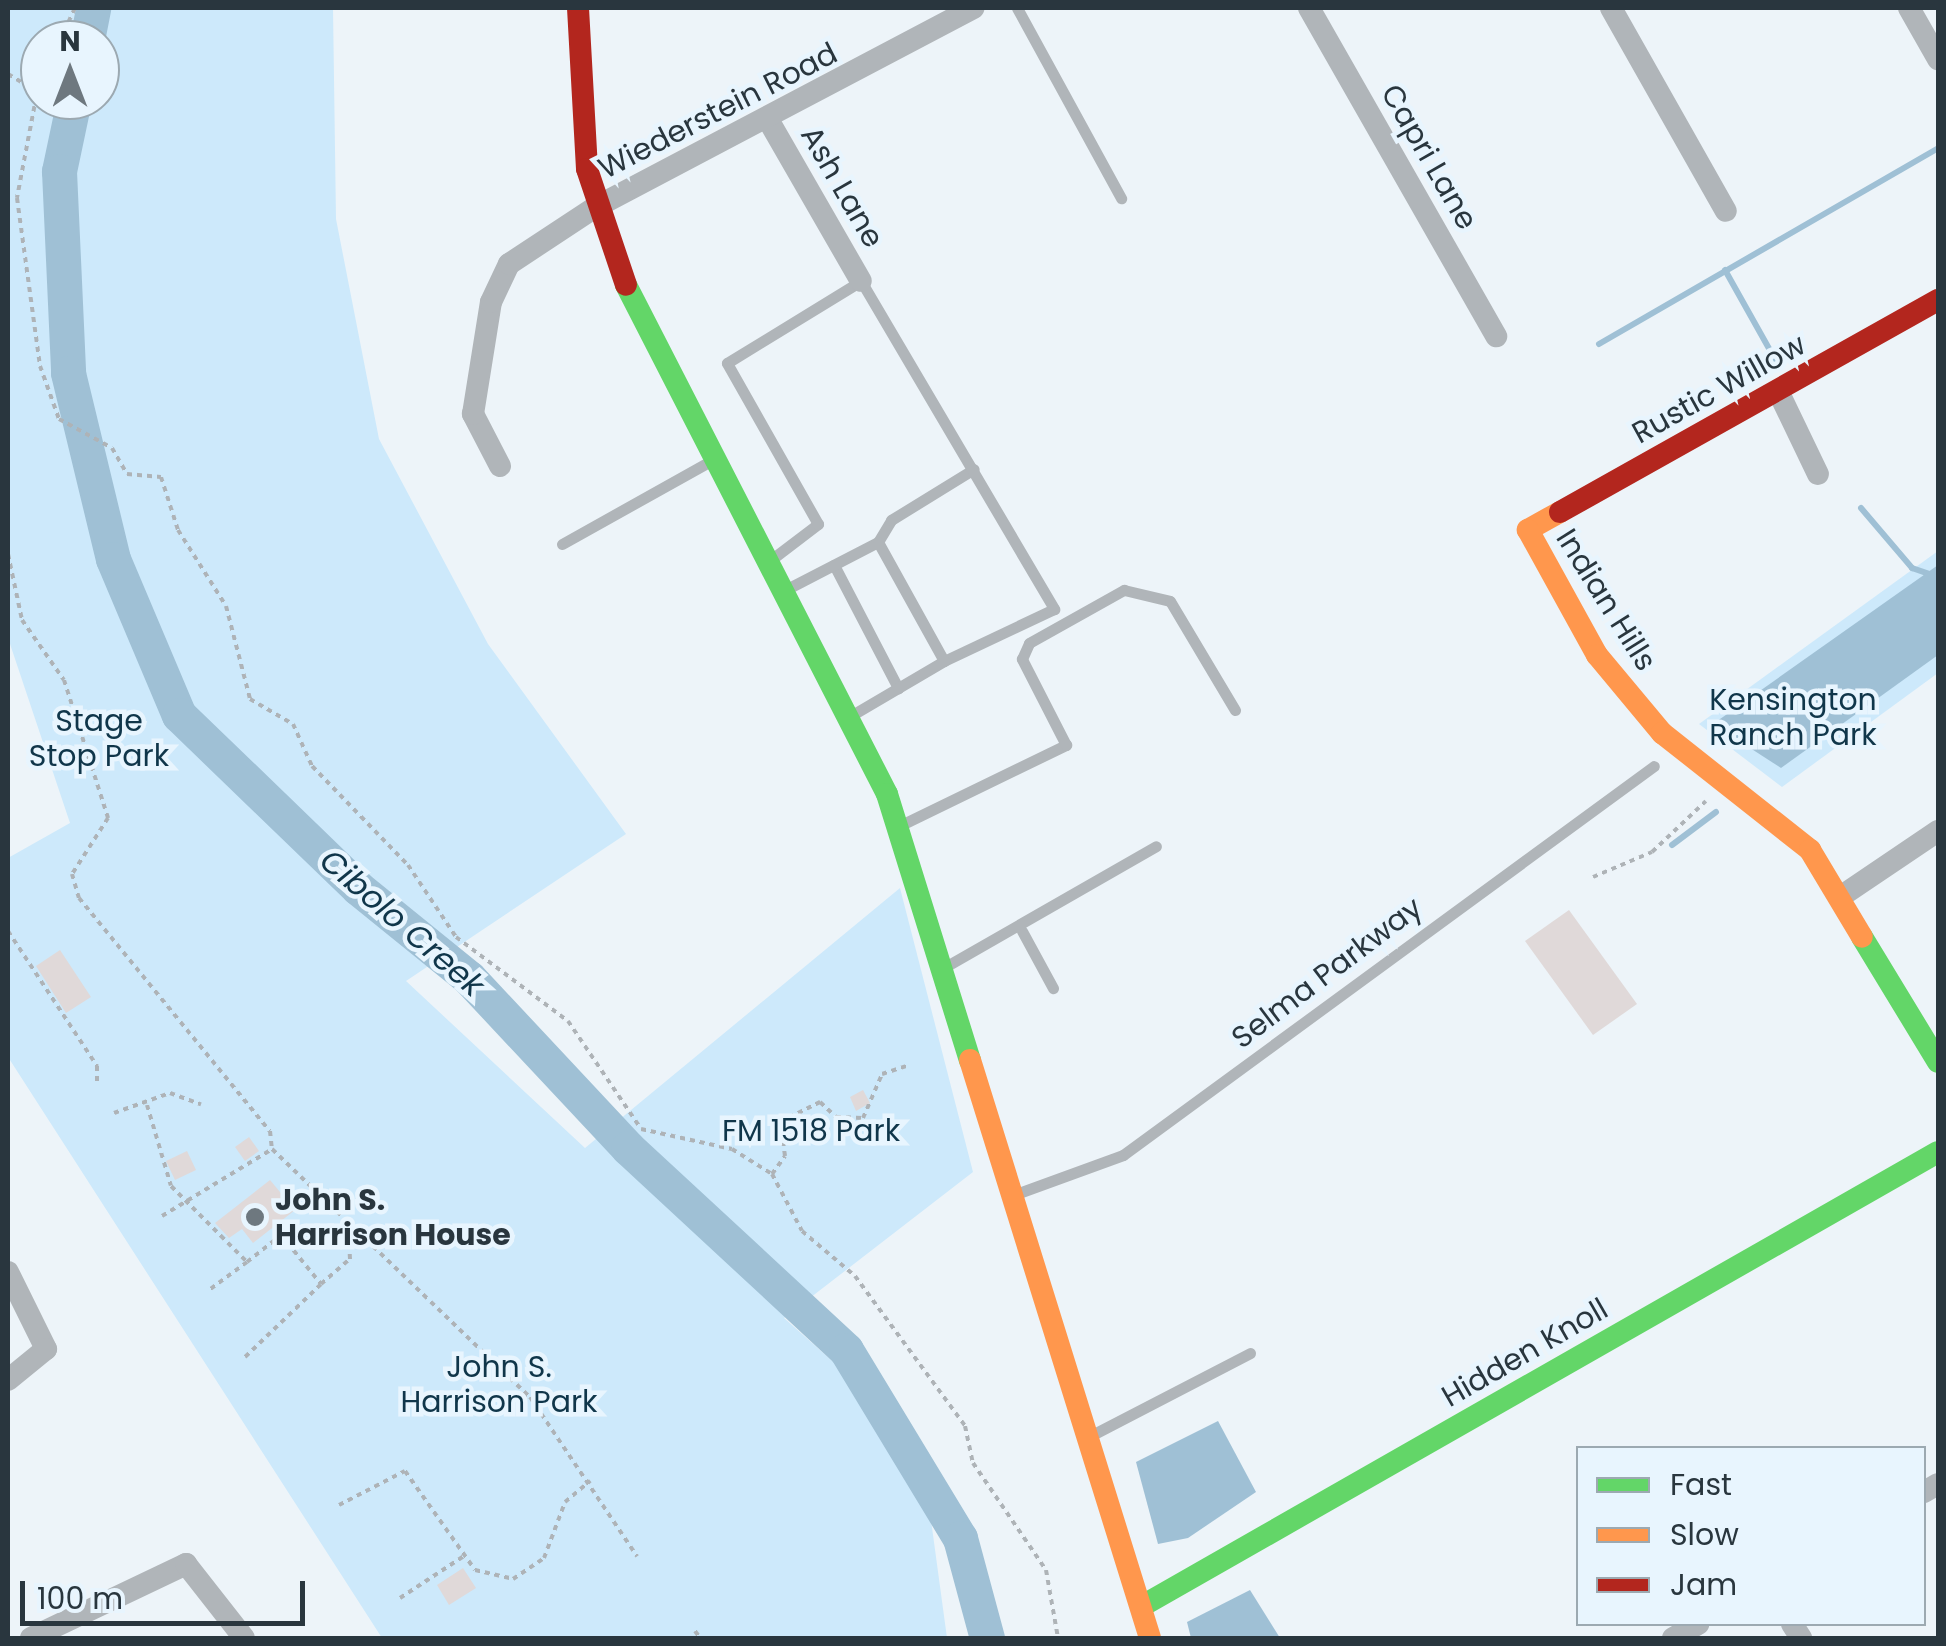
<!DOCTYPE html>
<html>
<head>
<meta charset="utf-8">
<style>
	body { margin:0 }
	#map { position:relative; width:1946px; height:1646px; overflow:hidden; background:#edf4f9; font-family:Poppins,sans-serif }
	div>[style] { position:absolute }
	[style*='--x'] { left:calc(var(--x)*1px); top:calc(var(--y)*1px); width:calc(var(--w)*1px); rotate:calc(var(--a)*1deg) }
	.green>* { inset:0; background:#cde9fb }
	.water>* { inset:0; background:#9fc0d5 }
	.stream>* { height:6px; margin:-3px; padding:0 3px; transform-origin:3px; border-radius:3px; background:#9fc0d5 }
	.river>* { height:35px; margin:-17.5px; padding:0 17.5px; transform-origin:17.5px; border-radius:17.5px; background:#9fc0d5 }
	.building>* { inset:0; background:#e0d9d9 }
	.path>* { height:4px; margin-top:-2px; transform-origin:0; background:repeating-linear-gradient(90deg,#aeb3b7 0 5px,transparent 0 10px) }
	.lane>* { height:11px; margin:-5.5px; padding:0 5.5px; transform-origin:5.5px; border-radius:5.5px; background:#b0b5b9 }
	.street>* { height:22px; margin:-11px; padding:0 11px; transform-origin:11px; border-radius:11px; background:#b0b5b9 }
	.fast>* { height:22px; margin:-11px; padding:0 11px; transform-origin:11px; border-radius:11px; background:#63d668 }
	.slow>* { height:22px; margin:-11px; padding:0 11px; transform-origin:11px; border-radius:11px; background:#ff974d }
	.jam>* { height:22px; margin:-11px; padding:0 11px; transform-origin:11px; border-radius:11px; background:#b3261e }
	.dots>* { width:28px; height:28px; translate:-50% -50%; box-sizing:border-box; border:5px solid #e8f5fe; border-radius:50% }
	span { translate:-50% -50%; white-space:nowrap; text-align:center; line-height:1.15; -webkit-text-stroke:9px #e8f5fe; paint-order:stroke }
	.street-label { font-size:30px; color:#29363e }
	.park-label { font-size:30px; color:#10364a }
	.poi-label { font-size:30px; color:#29363e; font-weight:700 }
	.left { translate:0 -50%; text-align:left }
	.water-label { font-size:32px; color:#10364a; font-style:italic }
	.frame { position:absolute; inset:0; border:10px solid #29363e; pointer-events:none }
	.legend { position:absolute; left:1576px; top:1446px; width:350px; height:180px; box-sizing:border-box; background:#e8f5fe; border:2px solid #9ca9b1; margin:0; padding:12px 18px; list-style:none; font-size:30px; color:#29363e }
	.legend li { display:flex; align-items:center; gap:20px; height:50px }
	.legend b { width:50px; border:2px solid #9ca9b1 }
	.north { position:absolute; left:20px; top:20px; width:100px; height:100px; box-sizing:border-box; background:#e8f5fe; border:2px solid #9ca9b1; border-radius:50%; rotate:0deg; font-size:28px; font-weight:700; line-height:40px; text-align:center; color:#29363e }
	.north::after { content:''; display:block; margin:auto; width:35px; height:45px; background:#6e787f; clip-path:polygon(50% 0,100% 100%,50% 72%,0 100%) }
	.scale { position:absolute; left:20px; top:1581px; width:285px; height:45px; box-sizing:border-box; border:5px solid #29363e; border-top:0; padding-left:12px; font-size:30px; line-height:35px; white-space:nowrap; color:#29363e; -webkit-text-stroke:8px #e8f5fe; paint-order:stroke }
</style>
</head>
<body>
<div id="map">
	<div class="green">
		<div style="clip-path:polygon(evenodd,8px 8px,333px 8px,336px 219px,379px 439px,488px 644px,626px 834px,406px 981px,585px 1148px,900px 888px,973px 1172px,784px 1318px,920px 1439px,947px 1638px,382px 1638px,8px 1057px,8px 858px,70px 823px,8px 638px,8px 8px,40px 40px,100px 40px,100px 100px,40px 100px,40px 40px)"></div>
		<div style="clip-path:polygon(1938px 551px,1938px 673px,1782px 787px,1699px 724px)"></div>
	</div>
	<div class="water">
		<div style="clip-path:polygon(1938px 565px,1938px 655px,1781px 768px,1713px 724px)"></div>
		<div style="clip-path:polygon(1218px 1421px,1256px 1492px,1188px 1538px,1158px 1544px,1136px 1462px)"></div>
		<div style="clip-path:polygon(1250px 1590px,1280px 1638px,1191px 1638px,1187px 1622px)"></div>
	</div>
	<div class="stream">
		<div style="--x:1725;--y:270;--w:112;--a:60.7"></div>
		<div style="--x:1599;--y:344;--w:392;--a:-30"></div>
		<div style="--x:1861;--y:508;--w:79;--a:49.6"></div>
		<div style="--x:1912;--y:568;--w:28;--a:19"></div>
		<div style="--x:1672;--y:845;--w:55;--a:-36.9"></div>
	</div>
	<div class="river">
		<div style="--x:87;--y:40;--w:33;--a:-79"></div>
		<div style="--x:74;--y:100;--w:73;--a:101.9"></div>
		<div style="--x:59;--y:171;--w:202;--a:87.4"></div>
		<div style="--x:68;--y:373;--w:191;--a:76.4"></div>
		<div style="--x:113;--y:559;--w:169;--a:67.1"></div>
		<div style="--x:179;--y:715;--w:249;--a:44"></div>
		<div style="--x:358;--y:888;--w:143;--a:39"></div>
		<div style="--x:469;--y:978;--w:233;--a:46.9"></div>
		<div style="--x:628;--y:1148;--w:297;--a:42.8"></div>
		<div style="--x:846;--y:1350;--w:220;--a:58.8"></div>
		<div style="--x:960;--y:1538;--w:104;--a:74.9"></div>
	</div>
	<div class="building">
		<div style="clip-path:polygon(1569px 910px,1637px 1004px,1593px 1035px,1525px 941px)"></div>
		<div style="clip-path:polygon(60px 950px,91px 997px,66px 1013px,36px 966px)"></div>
		<div style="clip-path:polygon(863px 1090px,870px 1103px,856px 1111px,850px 1097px)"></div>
		<div style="clip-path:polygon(249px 1137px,259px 1151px,245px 1161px,235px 1147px)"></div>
		<div style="clip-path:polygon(187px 1151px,196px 1170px,175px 1180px,166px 1161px)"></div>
		<div style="clip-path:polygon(270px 1180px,295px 1210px,253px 1243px,242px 1229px,229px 1238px,215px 1223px)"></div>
		<div style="clip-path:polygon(463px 1568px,476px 1588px,449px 1605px,437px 1585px)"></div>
	</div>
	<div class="path">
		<div style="--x:60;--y:40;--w:35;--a:-65"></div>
		<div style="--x:8;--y:74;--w:29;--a:31"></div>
		<div style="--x:40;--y:77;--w:123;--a:100.8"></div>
		<div style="--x:17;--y:198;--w:170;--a:82.2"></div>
		<div style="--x:40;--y:366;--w:56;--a:70.3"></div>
		<div style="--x:59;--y:419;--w:60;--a:28.7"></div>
		<div style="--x:112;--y:448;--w:30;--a:60"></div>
		<div style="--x:127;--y:474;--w:34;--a:5"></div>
		<div style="--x:161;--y:477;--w:56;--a:72.2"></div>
		<div style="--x:178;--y:530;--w:90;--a:57.7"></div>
		<div style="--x:226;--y:606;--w:96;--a:75.5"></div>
		<div style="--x:250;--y:699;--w:50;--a:30.2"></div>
		<div style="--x:293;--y:724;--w:46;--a:65.7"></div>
		<div style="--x:312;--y:766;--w:138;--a:45.9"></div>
		<div style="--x:408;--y:865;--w:87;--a:56.3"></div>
		<div style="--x:456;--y:937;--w:140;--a:36.9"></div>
		<div style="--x:568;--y:1021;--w:130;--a:55.9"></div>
		<div style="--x:641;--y:1129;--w:93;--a:12.4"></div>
		<div style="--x:732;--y:1149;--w:47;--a:32"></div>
		<div style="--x:772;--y:1174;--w:22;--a:-54"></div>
		<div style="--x:785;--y:1156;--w:34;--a:-98"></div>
		<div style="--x:780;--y:1122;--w:45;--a:-26.6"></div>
		<div style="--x:820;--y:1102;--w:22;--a:43"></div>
		<div style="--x:836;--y:1117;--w:27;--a:2"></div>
		<div style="--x:863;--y:1118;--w:48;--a:-66.6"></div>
		<div style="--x:882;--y:1074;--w:26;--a:-18"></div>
		<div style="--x:8;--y:554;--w:67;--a:78"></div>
		<div style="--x:22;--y:620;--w:73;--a:55"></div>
		<div style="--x:64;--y:680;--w:145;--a:72.3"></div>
		<div style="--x:108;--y:818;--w:67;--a:122.7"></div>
		<div style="--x:72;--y:874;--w:25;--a:74"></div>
		<div style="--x:79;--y:898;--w:301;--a:50.7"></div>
		<div style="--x:270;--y:1131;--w:18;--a:84"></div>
		<div style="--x:272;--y:1149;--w:358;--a:43.9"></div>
		<div style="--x:530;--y:1397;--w:192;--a:56.1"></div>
		<div style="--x:1593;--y:877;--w:64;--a:-23"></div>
		<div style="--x:1652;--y:852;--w:74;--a:-43.4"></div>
		<div style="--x:8;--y:931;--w:162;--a:56.6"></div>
		<div style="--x:97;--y:1066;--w:17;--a:90"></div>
		<div style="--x:147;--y:1105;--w:84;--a:73.5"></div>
		<div style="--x:171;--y:1186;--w:107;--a:45"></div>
		<div style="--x:247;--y:1262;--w:47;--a:143.6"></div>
		<div style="--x:114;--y:1113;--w:59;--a:-19.7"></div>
		<div style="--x:170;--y:1093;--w:33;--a:20"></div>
		<div style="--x:772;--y:1174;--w:64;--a:62.2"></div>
		<div style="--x:802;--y:1231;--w:70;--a:40.3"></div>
		<div style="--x:855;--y:1276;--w:186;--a:53.7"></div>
		<div style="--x:965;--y:1426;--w:38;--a:78"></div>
		<div style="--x:973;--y:1463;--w:130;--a:55.7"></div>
		<div style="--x:1046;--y:1570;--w:69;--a:80"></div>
		<div style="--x:162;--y:1216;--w:129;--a:-31.3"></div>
		<div style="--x:247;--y:1262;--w:43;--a:-38.5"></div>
		<div style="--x:281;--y:1235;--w:63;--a:50.8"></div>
		<div style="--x:321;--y:1284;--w:38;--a:-41"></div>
		<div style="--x:350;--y:1259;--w:34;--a:-93"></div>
		<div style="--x:245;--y:1357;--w:105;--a:-43.8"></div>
		<div style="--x:339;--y:1505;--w:74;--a:-27.3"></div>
		<div style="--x:405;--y:1471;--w:121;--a:54.7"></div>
		<div style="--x:475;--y:1570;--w:39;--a:13"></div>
		<div style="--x:513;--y:1579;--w:37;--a:-34"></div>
		<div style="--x:544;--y:1558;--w:60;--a:-69.4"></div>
		<div style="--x:565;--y:1502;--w:33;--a:-40"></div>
		<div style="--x:400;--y:1598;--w:77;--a:-33.3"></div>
		<div style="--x:695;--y:1631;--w:9;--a:54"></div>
	</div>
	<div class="lane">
		<div style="--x:1017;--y:8;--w:217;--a:61.3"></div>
		<div style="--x:878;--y:542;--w:26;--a:-59"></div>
		<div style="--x:891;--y:520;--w:97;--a:-31.6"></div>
		<div style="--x:562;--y:544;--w:172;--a:-29.2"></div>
		<div style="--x:772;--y:559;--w:58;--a:-37.3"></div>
		<div style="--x:818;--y:524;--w:185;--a:-119.5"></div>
		<div style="--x:727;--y:363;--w:157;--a:-31.5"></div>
		<div style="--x:861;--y:281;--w:381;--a:59.5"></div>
		<div style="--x:1054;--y:609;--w:122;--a:154.7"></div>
		<div style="--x:834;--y:565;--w:139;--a:62.5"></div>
		<div style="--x:787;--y:589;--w:102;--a:-27.3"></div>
		<div style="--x:878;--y:542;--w:136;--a:61"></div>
		<div style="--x:944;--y:661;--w:107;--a:149.6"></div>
		<div style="--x:899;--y:826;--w:186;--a:-25.9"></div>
		<div style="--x:1066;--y:745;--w:97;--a:-117.1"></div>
		<div style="--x:1022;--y:659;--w:17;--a:-66"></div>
		<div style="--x:1029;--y:643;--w:109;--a:-29.2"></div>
		<div style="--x:1124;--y:590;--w:47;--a:13.4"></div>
		<div style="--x:1170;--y:601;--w:127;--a:59.2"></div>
		<div style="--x:1022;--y:931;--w:65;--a:61.5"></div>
		<div style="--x:945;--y:967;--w:243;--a:-29.8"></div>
		<div style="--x:1016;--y:1194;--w:114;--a:-20"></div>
		<div style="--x:1123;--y:1155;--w:658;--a:-36.23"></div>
		<div style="--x:1092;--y:1435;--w:178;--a:-27.4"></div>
	</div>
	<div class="street">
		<div style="--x:1309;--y:8;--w:378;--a:60.3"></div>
		<div style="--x:1611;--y:8;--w:233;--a:60.5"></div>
		<div style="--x:1909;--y:8;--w:59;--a:60.4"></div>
		<div style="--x:770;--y:123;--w:182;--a:60.1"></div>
		<div style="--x:1778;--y:391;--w:92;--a:64.3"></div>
		<div style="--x:500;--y:466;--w:59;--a:-117.4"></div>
		<div style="--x:473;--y:414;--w:113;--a:-80.9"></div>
		<div style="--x:491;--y:302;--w:42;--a:-64.7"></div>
		<div style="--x:509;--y:264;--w:102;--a:-33.4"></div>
		<div style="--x:594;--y:208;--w:429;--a:-27.8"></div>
		<div style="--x:1843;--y:895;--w:115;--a:-34"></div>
		<div style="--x:8;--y:1272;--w:86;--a:63.7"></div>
		<div style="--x:46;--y:1349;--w:49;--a:140.8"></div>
		<div style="--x:1924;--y:1492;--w:16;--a:-30"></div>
		<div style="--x:1792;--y:1624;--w:17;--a:57"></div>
		<div style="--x:31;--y:1638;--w:172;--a:-25.5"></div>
		<div style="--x:186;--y:1564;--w:94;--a:51.9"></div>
		<div style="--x:1673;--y:1638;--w:29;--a:-29"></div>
	</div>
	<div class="fast">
		<div style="--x:626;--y:285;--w:572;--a:62.85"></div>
		<div style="--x:887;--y:794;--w:279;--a:72.7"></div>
		<div style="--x:1862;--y:937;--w:146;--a:58.7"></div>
		<div style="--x:1142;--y:1606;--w:916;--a:-29.7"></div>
	</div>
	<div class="slow">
		<div style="--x:1560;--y:512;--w:37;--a:151"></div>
		<div style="--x:1528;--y:530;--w:143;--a:61.1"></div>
		<div style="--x:1597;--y:655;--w:102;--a:50.2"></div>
		<div style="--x:1662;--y:733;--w:189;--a:38.3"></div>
		<div style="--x:1810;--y:850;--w:101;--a:59.1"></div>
		<div style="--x:970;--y:1060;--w:605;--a:72.7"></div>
	</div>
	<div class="jam">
		<div style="--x:578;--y:8;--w:161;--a:86.8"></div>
		<div style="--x:587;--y:169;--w:122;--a:71.4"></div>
		<div style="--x:1560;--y:512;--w:433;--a:-29.3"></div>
	</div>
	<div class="dots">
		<div style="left:255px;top:1217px;background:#6e787f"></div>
	</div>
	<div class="street-label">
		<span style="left:718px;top:111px;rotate:-27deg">Wiederstein Road</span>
		<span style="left:1429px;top:157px;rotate:60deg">Capri Lane</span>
		<span style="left:842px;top:187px;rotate:60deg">Ash Lane</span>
		<span style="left:1719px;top:389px;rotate:-29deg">Rustic Willow</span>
		<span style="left:1606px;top:600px;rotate:58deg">Indian Hills</span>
		<span style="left:1327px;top:973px;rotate:-37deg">Selma Parkway</span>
		<span style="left:1525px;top:1353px;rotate:-30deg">Hidden Knoll</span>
	</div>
	<div class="park-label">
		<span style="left:1793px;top:717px">Kensington<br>Ranch Park</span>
		<span style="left:99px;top:738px">Stage<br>Stop Park</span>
		<span style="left:811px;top:1131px">FM 1518 Park</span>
		<span style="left:499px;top:1384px">John S.<br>Harrison Park</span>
	</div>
	<div class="poi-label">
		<span class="left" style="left:275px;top:1217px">John S.<br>Harrison House</span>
	</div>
	<div class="water-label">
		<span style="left:402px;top:923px;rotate:41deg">Cibolo Creek</span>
	</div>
	<div class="frame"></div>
	<ul class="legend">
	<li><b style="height:12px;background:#63d668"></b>Fast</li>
	<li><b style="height:12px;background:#ff974d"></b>Slow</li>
	<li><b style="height:12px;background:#b3261e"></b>Jam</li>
	</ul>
	<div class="north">N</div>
	<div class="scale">100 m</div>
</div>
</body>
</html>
